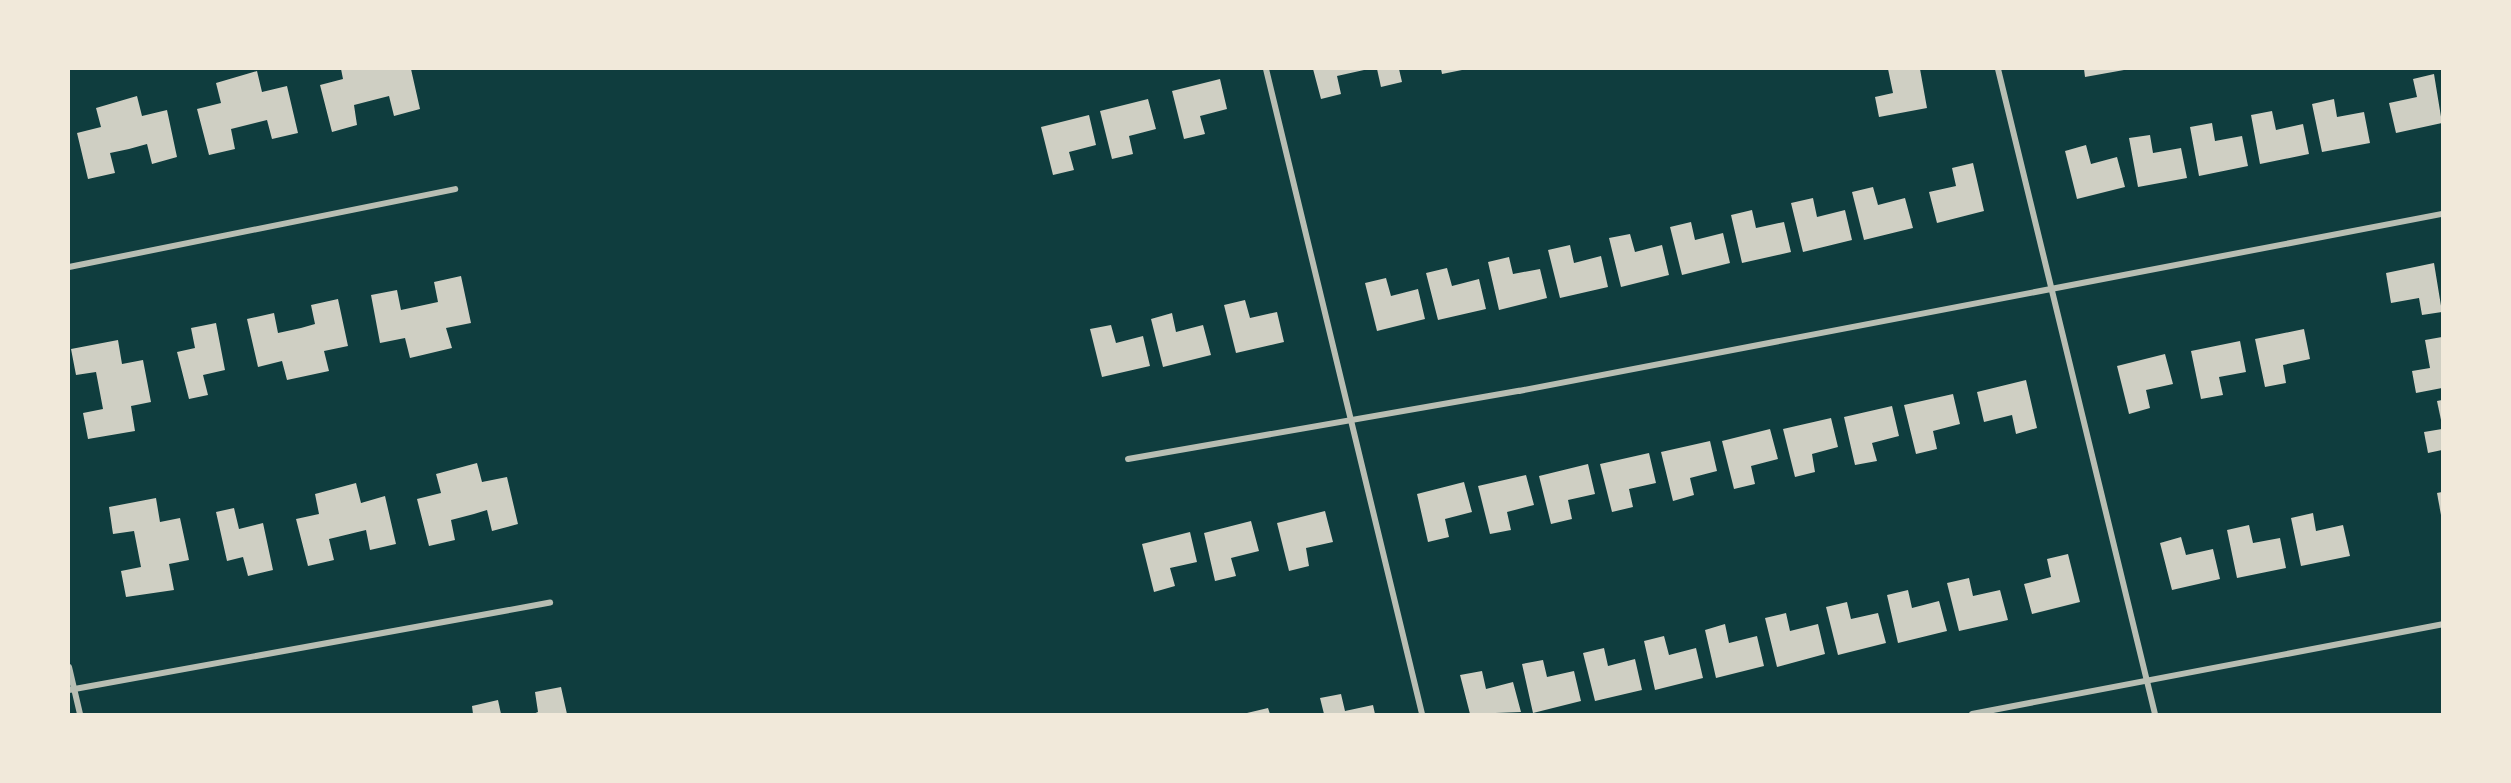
<!DOCTYPE html>
<html>
<head>
<meta charset="utf-8">
<style>
	body { margin:0 }
	#map { position:relative; width:2511px; height:783px; overflow:hidden; background:#0f3d3e; font-family:Barlow,sans-serif }
	div>[style] { position:absolute }
	[style*='--x'] { left:calc(var(--x)*1px); top:calc(var(--y)*1px); width:calc(var(--w)*1px); rotate:calc(var(--a)*1deg) }
	.building>* { inset:0; background:#cfcfc3 }
	.minor>* { height:6px; margin:-3px; padding:0 3px; transform-origin:3px; border-radius:3px; background:#b8beb3 }
	span { translate:-50% -50%; white-space:nowrap; text-align:center; line-height:1.15; -webkit-text-stroke:4.5px #f1e9da; paint-order:stroke }
	.frame { position:absolute; inset:0; border:70px solid #f1e9da; pointer-events:none }
</style>
</head>
<body>
<div id="map">
	<div class="building">
		<div style="clip-path:polygon(341px 69px,411px 69px,420px 109px,394px 116px,389px 96px,354px 105px,357px 125px,332px 132px,320px 85px,343px 79px)"></div>
		<div style="clip-path:polygon(1313px 69px,1364px 69px,1364px 70px,1337px 76px,1341px 94px,1321px 99px)"></div>
		<div style="clip-path:polygon(1377px 69px,1399px 69px,1402px 82px,1381px 87px)"></div>
		<div style="clip-path:polygon(1441px 69px,1461px 69px,1462px 70px,1442px 74px)"></div>
		<div style="clip-path:polygon(1888px 69px,1920px 69px,1927px 108px,1879px 117px,1875px 97px,1893px 93px)"></div>
		<div style="clip-path:polygon(2084px 69px,2124px 69px,2124px 70px,2085px 77px)"></div>
		<div style="clip-path:polygon(257px 71px,262px 92px,287px 86px,298px 133px,272px 139px,267px 120px,231px 129px,235px 149px,209px 155px,197px 109px,221px 103px,216px 83px)"></div>
		<div style="clip-path:polygon(2434px 74px,2442px 123px,2396px 133px,2389px 103px,2417px 97px,2413px 79px)"></div>
		<div style="clip-path:polygon(1220px 79px,1227px 109px,1200px 116px,1205px 134px,1184px 139px,1172px 91px)"></div>
		<div style="clip-path:polygon(137px 96px,142px 116px,167px 110px,177px 157px,152px 164px,147px 144px,129px 149px,110px 153px,115px 173px,88px 179px,77px 133px,101px 127px,96px 108px)"></div>
		<div style="clip-path:polygon(1148px 99px,1156px 129px,1129px 136px,1133px 154px,1112px 159px,1100px 111px)"></div>
		<div style="clip-path:polygon(2334px 99px,2337px 117px,2364px 112px,2370px 143px,2322px 152px,2312px 104px)"></div>
		<div style="clip-path:polygon(2272px 111px,2276px 130px,2303px 124px,2309px 154px,2260px 164px,2251px 115px)"></div>
		<div style="clip-path:polygon(1089px 115px,1096px 145px,1069px 152px,1074px 170px,1053px 175px,1041px 127px)"></div>
		<div style="clip-path:polygon(2212px 123px,2215px 141px,2242px 136px,2248px 166px,2199px 176px,2190px 127px)"></div>
		<div style="clip-path:polygon(2150px 135px,2153px 153px,2181px 148px,2187px 178px,2138px 187px,2129px 138px)"></div>
		<div style="clip-path:polygon(2086px 145px,2091px 164px,2117px 157px,2125px 187px,2077px 199px,2065px 151px)"></div>
		<div style="clip-path:polygon(1973px 163px,1984px 211px,1937px 223px,1929px 192px,1956px 186px,1952px 168px)"></div>
		<div style="clip-path:polygon(1873px 187px,1878px 205px,1905px 198px,1913px 228px,1864px 240px,1852px 192px)"></div>
		<div style="clip-path:polygon(1813px 198px,1817px 217px,1845px 210px,1852px 240px,1803px 252px,1791px 203px)"></div>
		<div style="clip-path:polygon(1752px 210px,1756px 228px,1784px 222px,1791px 252px,1742px 263px,1731px 215px)"></div>
		<div style="clip-path:polygon(1691px 222px,1695px 240px,1723px 233px,1730px 263px,1682px 275px,1670px 227px)"></div>
		<div style="clip-path:polygon(1630px 234px,1635px 252px,1662px 245px,1669px 275px,1621px 287px,1609px 238px)"></div>
		<div style="clip-path:polygon(1570px 245px,1574px 263px,1601px 256px,1608px 287px,1560px 298px,1548px 250px)"></div>
		<div style="clip-path:polygon(1509px 257px,1513px 274px,1540px 269px,1547px 298px,1499px 310px,1488px 262px)"></div>
		<div style="clip-path:polygon(2434px 263px,2442px 312px,2422px 315px,2419px 298px,2391px 303px,2386px 273px)"></div>
		<div style="clip-path:polygon(1447px 268px,1452px 286px,1479px 279px,1486px 309px,1438px 320px,1426px 273px)"></div>
		<div style="clip-path:polygon(461px 276px,471px 323px,446px 328px,452px 348px,410px 358px,405px 338px,380px 343px,371px 295px,397px 290px,401px 310px,438px 302px,434px 282px)"></div>
		<div style="clip-path:polygon(1386px 278px,1391px 296px,1418px 289px,1425px 319px,1377px 331px,1365px 283px)"></div>
		<div style="clip-path:polygon(338px 299px,348px 346px,324px 351px,329px 371px,287px 380px,282px 361px,258px 367px,247px 319px,274px 313px,278px 333px,301px 328px,315px 324px,311px 305px)"></div>
		<div style="clip-path:polygon(1245px 300px,1250px 318px,1277px 312px,1284px 342px,1236px 353px,1224px 305px)"></div>
		<div style="clip-path:polygon(1172px 313px,1176px 332px,1203px 325px,1211px 355px,1163px 367px,1151px 319px)"></div>
		<div style="clip-path:polygon(216px 323px,225px 370px,203px 375px,208px 395px,189px 399px,177px 352px,195px 348px,191px 328px)"></div>
		<div style="clip-path:polygon(1111px 325px,1116px 343px,1143px 336px,1150px 366px,1102px 377px,1090px 329px)"></div>
		<div style="clip-path:polygon(2304px 329px,2310px 359px,2283px 365px,2286px 383px,2265px 387px,2255px 339px)"></div>
		<div style="clip-path:polygon(2442px 337px,2442px 388px,2416px 393px,2412px 371px,2430px 368px,2425px 340px)"></div>
		<div style="clip-path:polygon(118px 340px,122px 364px,143px 360px,151px 402px,131px 406px,135px 431px,88px 439px,83px 413px,103px 409px,96px 372px,76px 375px,71px 349px)"></div>
		<div style="clip-path:polygon(2240px 341px,2246px 372px,2219px 377px,2223px 395px,2201px 399px,2191px 351px)"></div>
		<div style="clip-path:polygon(2165px 354px,2173px 384px,2146px 390px,2150px 408px,2129px 414px,2117px 366px)"></div>
		<div style="clip-path:polygon(2026px 380px,2037px 428px,2016px 434px,2012px 415px,1984px 422px,1977px 392px)"></div>
		<div style="clip-path:polygon(1953px 394px,1960px 424px,1933px 431px,1937px 449px,1916px 454px,1904px 405px)"></div>
		<div style="clip-path:polygon(2442px 400px,2442px 420px,2441px 420px,2437px 401px)"></div>
		<div style="clip-path:polygon(1892px 406px,1899px 436px,1872px 443px,1877px 461px,1855px 465px,1844px 417px)"></div>
		<div style="clip-path:polygon(1831px 418px,1838px 447px,1812px 454px,1815px 472px,1795px 477px,1783px 429px)"></div>
		<div style="clip-path:polygon(1770px 429px,1778px 459px,1751px 466px,1755px 484px,1734px 489px,1722px 441px)"></div>
		<div style="clip-path:polygon(2442px 429px,2442px 450px,2428px 453px,2424px 432px)"></div>
		<div style="clip-path:polygon(1710px 441px,1717px 471px,1690px 478px,1694px 495px,1673px 501px,1661px 452px)"></div>
		<div style="clip-path:polygon(1649px 453px,1656px 483px,1629px 489px,1633px 507px,1612px 512px,1600px 464px)"></div>
		<div style="clip-path:polygon(477px 463px,482px 482px,507px 477px,518px 524px,492px 531px,487px 510px,474px 514px,451px 520px,455px 540px,429px 546px,417px 499px,441px 493px,436px 474px)"></div>
		<div style="clip-path:polygon(1588px 464px,1595px 494px,1568px 500px,1572px 519px,1551px 524px,1539px 476px)"></div>
		<div style="clip-path:polygon(1526px 475px,1534px 505px,1507px 512px,1511px 530px,1490px 534px,1478px 486px)"></div>
		<div style="clip-path:polygon(1464px 482px,1472px 512px,1445px 519px,1449px 537px,1428px 542px,1417px 494px)"></div>
		<div style="clip-path:polygon(356px 483px,361px 503px,385px 496px,396px 544px,370px 550px,366px 530px,329px 539px,334px 560px,308px 566px,296px 519px,319px 514px,315px 494px)"></div>
		<div style="clip-path:polygon(2442px 492px,2442px 515px,2441px 515px,2437px 493px)"></div>
		<div style="clip-path:polygon(156px 498px,160px 522px,180px 518px,189px 560px,169px 564px,174px 590px,126px 597px,121px 571px,141px 567px,134px 531px,113px 534px,109px 507px)"></div>
		<div style="clip-path:polygon(234px 508px,239px 529px,263px 523px,273px 570px,248px 576px,243px 557px,227px 561px,216px 512px)"></div>
		<div style="clip-path:polygon(1325px 511px,1333px 542px,1306px 548px,1309px 566px,1289px 571px,1277px 523px)"></div>
		<div style="clip-path:polygon(2313px 513px,2316px 531px,2343px 525px,2350px 556px,2301px 566px,2291px 518px)"></div>
		<div style="clip-path:polygon(1251px 521px,1259px 551px,1231px 558px,1236px 576px,1215px 581px,1204px 533px)"></div>
		<div style="clip-path:polygon(2249px 525px,2253px 543px,2280px 538px,2286px 568px,2237px 578px,2227px 530px)"></div>
		<div style="clip-path:polygon(1190px 532px,1197px 562px,1170px 568px,1175px 586px,1154px 592px,1142px 544px)"></div>
		<div style="clip-path:polygon(2181px 537px,2186px 555px,2213px 549px,2220px 579px,2172px 590px,2160px 543px)"></div>
		<div style="clip-path:polygon(2068px 554px,2080px 602px,2032px 614px,2024px 584px,2051px 577px,2047px 559px)"></div>
		<div style="clip-path:polygon(1969px 578px,1973px 596px,2000px 590px,2008px 620px,1959px 631px,1947px 583px)"></div>
		<div style="clip-path:polygon(1908px 590px,1912px 608px,1939px 601px,1947px 631px,1898px 643px,1887px 595px)"></div>
		<div style="clip-path:polygon(1847px 602px,1851px 619px,1878px 613px,1886px 643px,1838px 655px,1826px 607px)"></div>
		<div style="clip-path:polygon(1786px 613px,1790px 631px,1818px 624px,1825px 654px,1777px 667px,1765px 618px)"></div>
		<div style="clip-path:polygon(1725px 624px,1729px 643px,1757px 636px,1764px 666px,1716px 678px,1705px 630px)"></div>
		<div style="clip-path:polygon(1664px 636px,1669px 655px,1696px 648px,1703px 678px,1655px 690px,1644px 641px)"></div>
		<div style="clip-path:polygon(1604px 648px,1608px 666px,1635px 659px,1642px 690px,1595px 701px,1583px 653px)"></div>
		<div style="clip-path:polygon(1543px 660px,1547px 677px,1574px 671px,1581px 701px,1533px 713px,1522px 664px)"></div>
		<div style="clip-path:polygon(1482px 671px,1486px 689px,1513px 682px,1521px 712px,1470px 714px,1460px 675px)"></div>
		<div style="clip-path:polygon(561px 687px,567px 714px,533px 714px,538px 712px,535px 692px)"></div>
		<div style="clip-path:polygon(1341px 694px,1345px 711px,1373px 705px,1375px 714px,1324px 714px,1320px 698px)"></div>
		<div style="clip-path:polygon(498px 700px,501px 714px,473px 714px,472px 706px)"></div>
		<div style="clip-path:polygon(1268px 708px,1270px 714px,1247px 714px,1247px 713px)"></div>
	</div>
	<div class="minor">
		<div style="--x:1266;--y:69;--w:664;--a:76.4"></div>
		<div style="--x:1998;--y:69;--w:664;--a:76.32"></div>
		<div style="--x:69;--y:267;--w:394;--a:-11.4"></div>
		<div style="--x:1128;--y:459;--w:397;--a:-9.9"></div>
		<div style="--x:1519;--y:391;--w:940;--a:-10.86"></div>
		<div style="--x:69;--y:667;--w:48;--a:76.8"></div>
		<div style="--x:69;--y:690;--w:489;--a:-10.3"></div>
		<div style="--x:1972;--y:714;--w:479;--a:-10.8"></div>
	</div>
	<div class="frame"></div>
</div>
</body>
</html>
